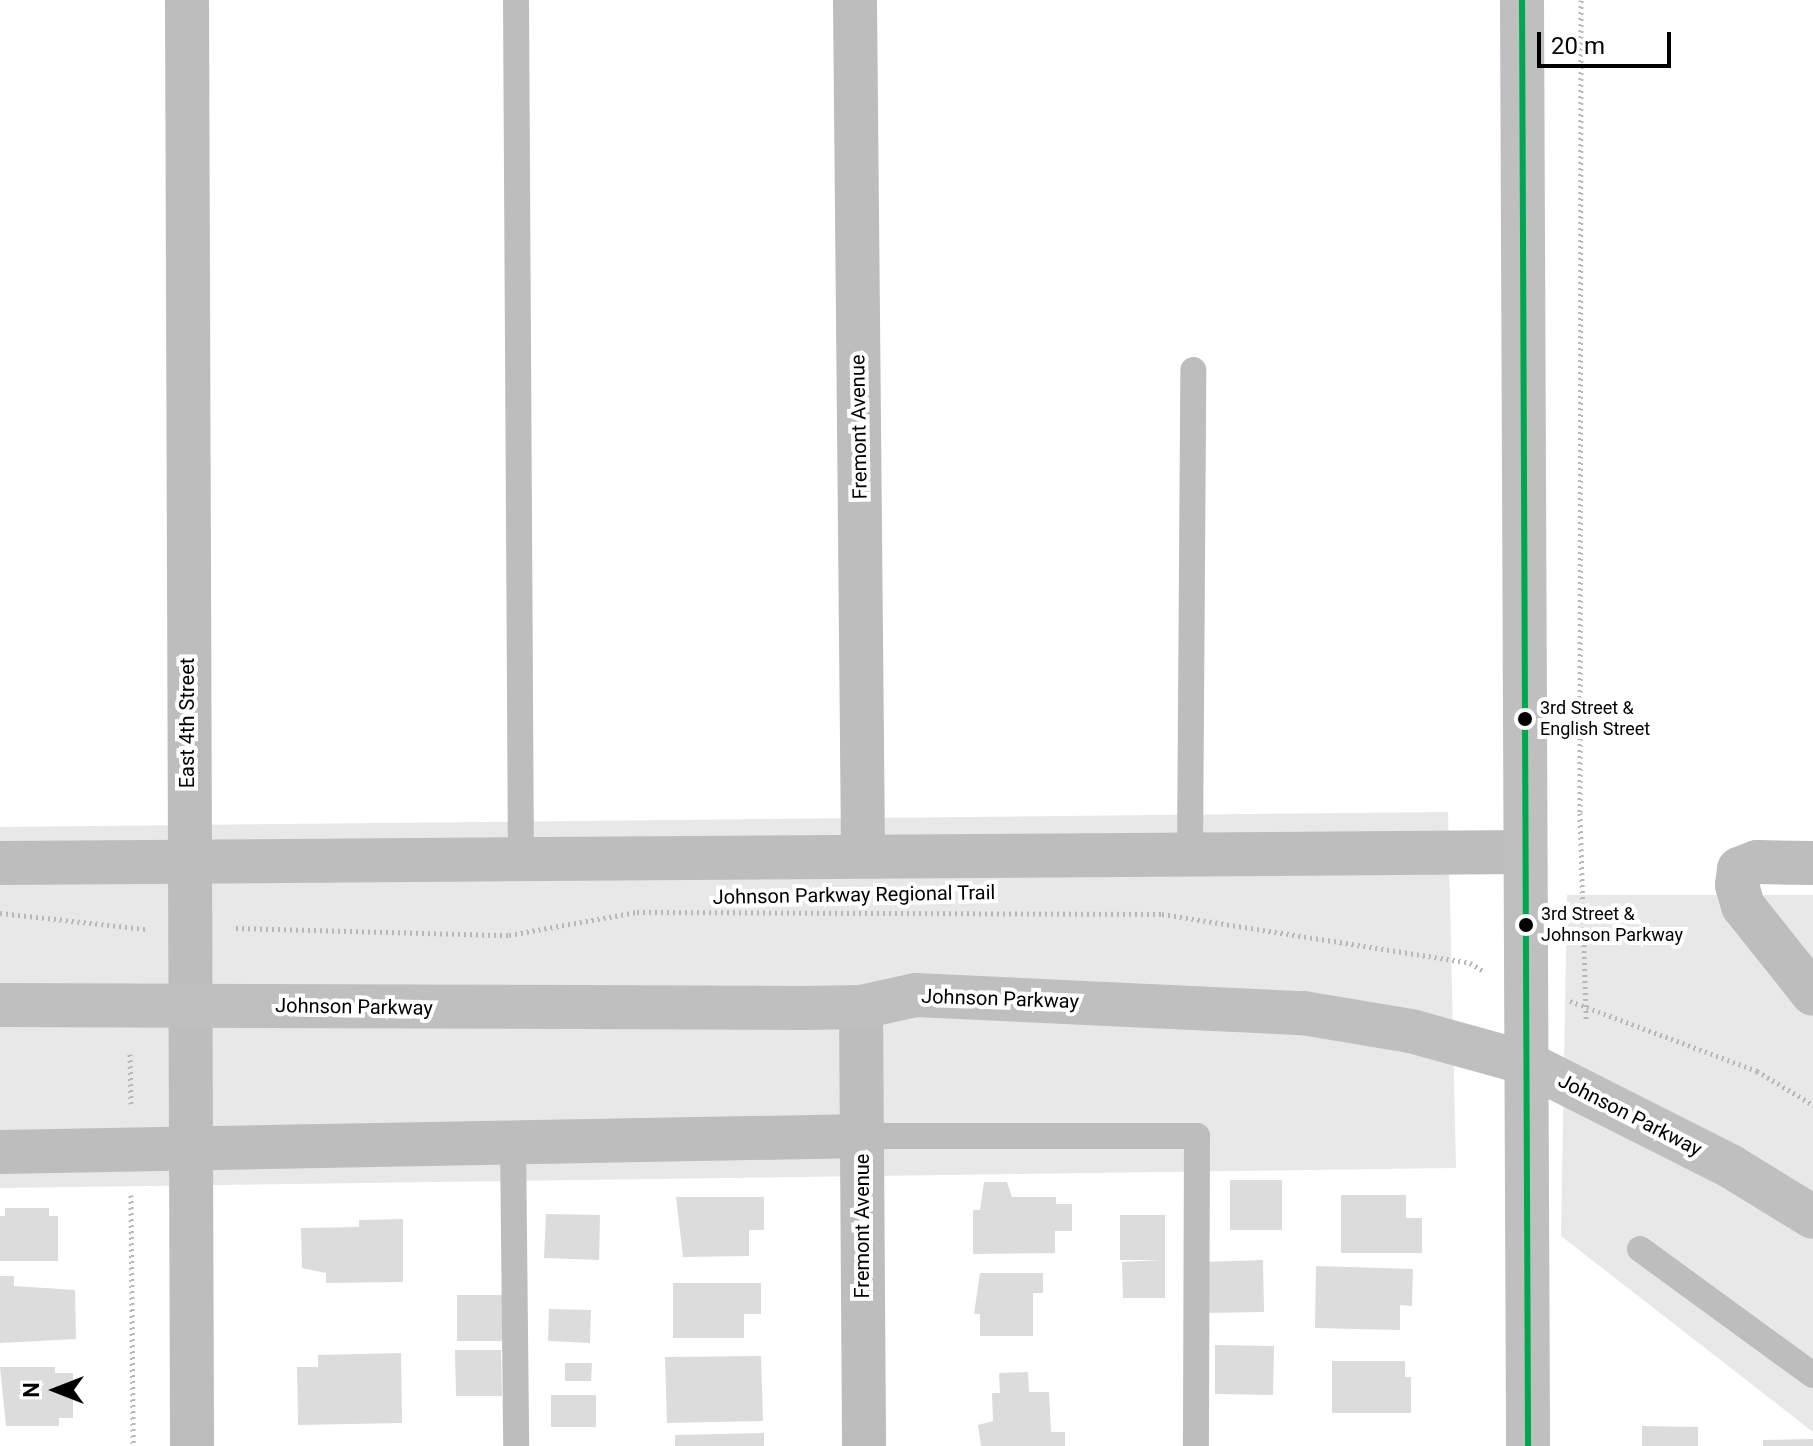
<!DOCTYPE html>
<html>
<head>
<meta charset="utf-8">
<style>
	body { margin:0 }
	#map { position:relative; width:1813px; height:1446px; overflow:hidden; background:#fff; font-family:Roboto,sans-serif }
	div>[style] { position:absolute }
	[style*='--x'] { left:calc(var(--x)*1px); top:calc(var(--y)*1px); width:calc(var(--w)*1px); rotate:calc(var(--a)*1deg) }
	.green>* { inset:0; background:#e8e8e8 }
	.building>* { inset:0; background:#dcdcdc }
	.path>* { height:5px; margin-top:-2.5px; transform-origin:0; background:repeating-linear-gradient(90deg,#b8b8b8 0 2px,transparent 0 6px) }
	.lane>* { height:26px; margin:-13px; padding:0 13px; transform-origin:13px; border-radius:13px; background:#bdbdbd }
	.street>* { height:44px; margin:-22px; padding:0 22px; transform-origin:22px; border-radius:22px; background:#bdbdbd }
	.secondary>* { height:44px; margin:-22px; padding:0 22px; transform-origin:22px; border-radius:22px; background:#bfbfbf }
	.bus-1>* { height:6px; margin:-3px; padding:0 3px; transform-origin:3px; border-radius:3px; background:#00a651 }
	.dots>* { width:22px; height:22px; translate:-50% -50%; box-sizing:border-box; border:4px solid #fff; border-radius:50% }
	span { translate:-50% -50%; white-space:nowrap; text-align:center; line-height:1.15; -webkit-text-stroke:8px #fff; paint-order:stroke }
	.bus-label { font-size:18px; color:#000 }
	.left { translate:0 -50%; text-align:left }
	.street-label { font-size:20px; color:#000 }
	.north { position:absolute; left:16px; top:1350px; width:80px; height:80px; -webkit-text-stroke:6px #fff; paint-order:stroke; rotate:270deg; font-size:22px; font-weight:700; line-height:32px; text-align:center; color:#000 }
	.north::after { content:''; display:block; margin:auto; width:28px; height:36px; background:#000; clip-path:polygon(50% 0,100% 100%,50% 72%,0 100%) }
	.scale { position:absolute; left:1537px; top:32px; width:134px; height:36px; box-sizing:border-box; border:4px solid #000; border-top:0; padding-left:10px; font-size:24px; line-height:28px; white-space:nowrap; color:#000; -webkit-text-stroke:6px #fff; paint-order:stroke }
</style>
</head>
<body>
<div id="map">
	<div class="green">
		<div style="clip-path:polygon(1448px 812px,1456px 1168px,0 1188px,0 827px)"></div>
		<div style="clip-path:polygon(1567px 895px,1813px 895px,1813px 1432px,1561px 1236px)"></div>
	</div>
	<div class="building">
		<div style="clip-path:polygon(1230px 1180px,1282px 1180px,1282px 1230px,1230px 1230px)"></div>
		<div style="clip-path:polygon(984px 1182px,1007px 1182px,1012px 1197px,1056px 1197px,1056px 1204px,1072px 1204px,1072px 1231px,1055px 1231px,1055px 1253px,973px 1254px,973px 1210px,980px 1210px)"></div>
		<div style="clip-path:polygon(1341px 1195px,1406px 1195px,1406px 1218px,1422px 1218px,1422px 1253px,1341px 1253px)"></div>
		<div style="clip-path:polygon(676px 1197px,764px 1197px,764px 1230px,749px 1230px,749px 1256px,683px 1257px)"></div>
		<div style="clip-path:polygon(5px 1208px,49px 1208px,49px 1216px,58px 1216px,58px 1261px,0 1261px,0 1216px,5px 1216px)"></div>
		<div style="clip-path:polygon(546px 1214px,600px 1215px,599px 1260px,544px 1258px)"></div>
		<div style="clip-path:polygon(1120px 1215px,1165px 1215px,1165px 1298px,1123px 1298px,1122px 1262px,1162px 1260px,1120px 1260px)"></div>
		<div style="clip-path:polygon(403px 1219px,403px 1282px,326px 1283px,326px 1273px,302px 1268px,301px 1228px,359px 1227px,359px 1220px)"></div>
		<div style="clip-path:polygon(1263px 1260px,1264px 1312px,1204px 1313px,1203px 1262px)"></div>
		<div style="clip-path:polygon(1316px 1266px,1413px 1269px,1412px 1306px,1400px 1305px,1400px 1330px,1315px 1328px)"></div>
		<div style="clip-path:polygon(980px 1273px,1043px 1273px,1043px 1293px,1033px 1293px,1033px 1336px,980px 1336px,980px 1314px,974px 1314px)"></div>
		<div style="clip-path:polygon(0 1276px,14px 1276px,14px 1286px,75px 1290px,76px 1339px,0 1343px)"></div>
		<div style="clip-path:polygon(673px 1283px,761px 1283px,761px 1314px,744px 1314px,744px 1338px,673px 1338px)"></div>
		<div style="clip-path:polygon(457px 1295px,502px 1295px,502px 1341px,457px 1341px)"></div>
		<div style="clip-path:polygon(549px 1309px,591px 1310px,590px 1343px,548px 1341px)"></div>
		<div style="clip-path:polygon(1215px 1345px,1274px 1346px,1273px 1395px,1215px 1394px)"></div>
		<div style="clip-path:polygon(455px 1350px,501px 1350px,502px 1396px,456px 1396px)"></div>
		<div style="clip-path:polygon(401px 1353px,402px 1423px,298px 1425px,297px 1367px,318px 1367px,318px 1355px)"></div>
		<div style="clip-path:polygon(761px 1356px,763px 1421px,667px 1423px,665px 1357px)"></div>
		<div style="clip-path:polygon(1332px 1361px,1405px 1361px,1405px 1377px,1411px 1377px,1411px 1413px,1332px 1413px)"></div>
		<div style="clip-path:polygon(565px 1363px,592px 1363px,591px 1381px,565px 1381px)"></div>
		<div style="clip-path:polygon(0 1367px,55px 1367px,55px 1373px,73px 1373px,73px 1418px,59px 1418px,59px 1426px,6px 1426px)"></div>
		<div style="clip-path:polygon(1028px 1372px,1029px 1392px,1049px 1392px,1051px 1432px,1065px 1432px,1065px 1446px,981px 1446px,978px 1425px,993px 1421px,992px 1393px,1000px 1393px,999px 1373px)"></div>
		<div style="clip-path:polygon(551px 1395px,596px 1395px,596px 1427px,551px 1427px)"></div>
		<div style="clip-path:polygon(1642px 1426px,1698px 1427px,1698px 1446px,1642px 1446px)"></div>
		<div style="clip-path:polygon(764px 1433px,764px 1446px,675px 1446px,675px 1435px)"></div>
		<div style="clip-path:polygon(1813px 1439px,1813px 1446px,1763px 1446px,1763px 1440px)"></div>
	</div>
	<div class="path">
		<div style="--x:1581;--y:0;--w:813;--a:90.07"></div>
		<div style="--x:1580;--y:813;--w:206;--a:88.3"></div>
		<div style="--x:0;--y:913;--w:147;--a:6.3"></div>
		<div style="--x:236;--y:928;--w:273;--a:1.5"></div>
		<div style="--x:509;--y:935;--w:130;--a:-10.2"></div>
		<div style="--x:637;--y:912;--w:525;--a:0.22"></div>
		<div style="--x:1162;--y:914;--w:312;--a:9"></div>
		<div style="--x:1470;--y:963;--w:14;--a:30"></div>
		<div style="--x:1570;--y:1001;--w:200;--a:20.5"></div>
		<div style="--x:1757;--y:1071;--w:66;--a:31.3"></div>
		<div style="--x:130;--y:1054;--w:50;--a:88.9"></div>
		<div style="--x:131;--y:1195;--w:251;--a:89.5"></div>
	</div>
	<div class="lane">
		<div style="--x:516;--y:0;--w:860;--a:89.67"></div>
		<div style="--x:1190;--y:851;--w:481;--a:-89.6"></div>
		<div style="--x:862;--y:1136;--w:335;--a:0"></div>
		<div style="--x:1197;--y:1136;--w:310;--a:90.2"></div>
		<div style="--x:513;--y:1139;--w:307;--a:89.4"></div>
		<div style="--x:1640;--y:1249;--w:214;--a:36.1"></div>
	</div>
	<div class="street">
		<div style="--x:187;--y:0;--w:1446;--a:89.8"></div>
		<div style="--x:855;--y:0;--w:853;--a:89.46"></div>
		<div style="--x:0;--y:863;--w:1525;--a:-0.41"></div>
		<div style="--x:1813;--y:863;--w:56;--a:-179"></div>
		<div style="--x:1757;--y:862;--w:19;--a:159"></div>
		<div style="--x:1739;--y:869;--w:16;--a:97"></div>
		<div style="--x:1737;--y:885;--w:22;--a:74"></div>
		<div style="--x:1743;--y:906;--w:112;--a:51.5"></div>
		<div style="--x:861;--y:1007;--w:439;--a:89.6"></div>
		<div style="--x:0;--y:1152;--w:862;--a:-1.06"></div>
	</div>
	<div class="secondary">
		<div style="--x:1522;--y:0;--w:1446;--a:89.76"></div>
		<div style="--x:0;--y:1005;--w:803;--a:0.21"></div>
		<div style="--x:803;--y:1008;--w:58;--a:-1"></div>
		<div style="--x:861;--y:1007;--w:56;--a:-12.3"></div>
		<div style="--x:916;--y:995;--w:387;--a:2.7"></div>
		<div style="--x:1303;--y:1013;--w:109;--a:9.5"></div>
		<div style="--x:1411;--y:1031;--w:119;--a:15.5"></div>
		<div style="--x:1526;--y:1063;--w:229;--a:26.8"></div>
		<div style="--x:1730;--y:1166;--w:97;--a:31.6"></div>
	</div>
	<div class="bus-1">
		<div style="--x:1522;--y:0;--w:1446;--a:89.76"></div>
	</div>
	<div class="dots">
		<div style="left:1525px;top:719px;background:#000"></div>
		<div style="left:1526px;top:925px;background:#000"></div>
	</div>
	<div class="bus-label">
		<span class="left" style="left:1540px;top:719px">3rd Street &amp;<br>English Street</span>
		<span class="left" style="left:1541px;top:925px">3rd Street &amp;<br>Johnson Parkway</span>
	</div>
	<div class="street-label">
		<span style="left:859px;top:427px;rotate:-91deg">Fremont Avenue</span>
		<span style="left:187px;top:723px;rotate:-90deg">East 4th Street</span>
		<span style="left:854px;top:895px;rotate:-1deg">Johnson Parkway Regional Trail</span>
		<span style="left:1000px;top:999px;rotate:2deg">Johnson Parkway</span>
		<span style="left:354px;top:1007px;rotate:1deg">Johnson Parkway</span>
		<span style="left:1630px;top:1115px;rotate:27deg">Johnson Parkway</span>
		<span style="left:862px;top:1226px;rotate:-90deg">Fremont Avenue</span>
	</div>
	<div class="north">N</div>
	<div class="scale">20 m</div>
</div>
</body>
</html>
